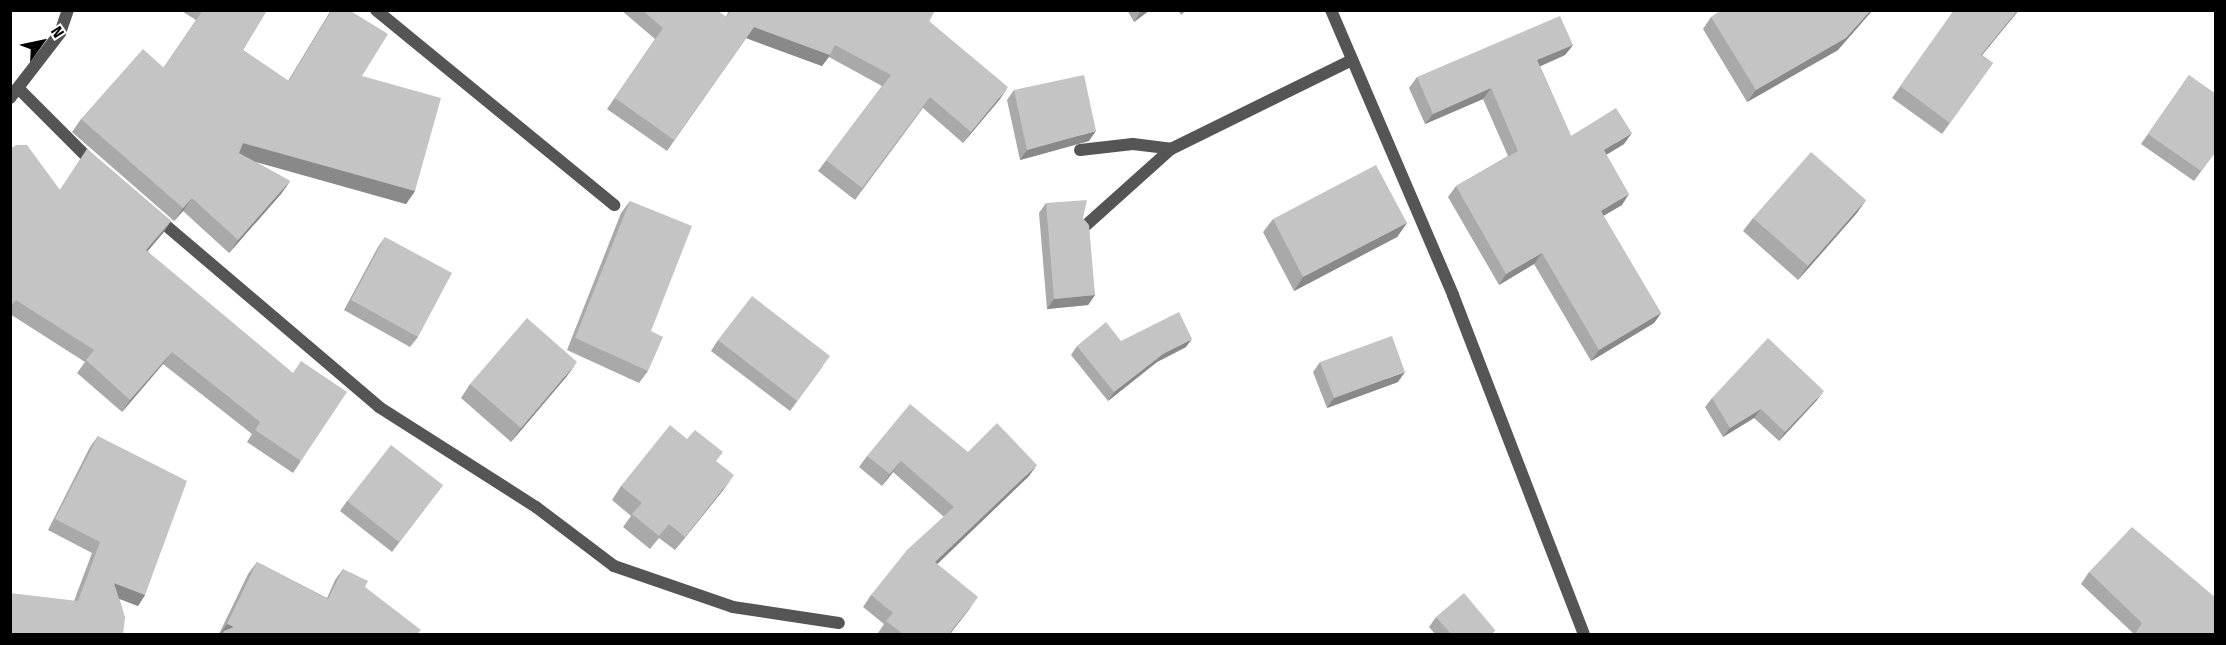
<!DOCTYPE html>
<html>
<head>
<meta charset="utf-8">
<style>
	body { margin:0 }
	#map { position:relative; width:2226px; height:645px; overflow:hidden; background:#fff; font-family:"Fira Sans Condensed",sans-serif }
	div>[style] { position:absolute }
	[style*='--x'] { left:calc(var(--x)*1px); top:calc(var(--y)*1px); width:calc(var(--w)*1px); rotate:calc(var(--a)*1deg) }
	.street>* { height:12px; margin:-6px; padding:0 6px; transform-origin:6px; border-radius:6px; background:#555 }
	.wall>* { inset:0; background:#a9a9a9 }
	.shaded-wall>* { inset:0; background:#898989 }
	.building>* { inset:0; background:#c4c4c4 }
	span { translate:-50% -50%; white-space:nowrap; text-align:center; line-height:1.15; -webkit-text-stroke:4.5px #fff; paint-order:stroke }
	.frame { position:absolute; inset:0; border:12px solid #000; pointer-events:none }
	.north { position:absolute; left:12px; top:12px; width:60px; height:60px; -webkit-text-stroke:4px #fff; paint-order:stroke; rotate:57deg; font-size:16px; font-weight:700; line-height:24px; text-align:center; color:#000 }
	.north::after { content:''; display:block; margin:auto; width:21px; height:27px; background:#000; clip-path:polygon(50% 0,100% 100%,50% 72%,0 100%) }
</style>
</head>
<body>
<div id="map">
	<div class="street">
		<div style="--x:376;--y:10;--w:308;--a:39.3"></div>
		<div style="--x:1331;--y:10;--w:310;--a:66.8"></div>
		<div style="--x:1453;--y:295;--w:363;--a:68.9"></div>
		<div style="--x:20;--y:90;--w:106;--a:45"></div>
		<div style="--x:10;--y:98;--w:82;--a:-52.4"></div>
		<div style="--x:60;--y:33;--w:24;--a:-71"></div>
		<div style="--x:1080;--y:150;--w:53;--a:-6.5"></div>
		<div style="--x:1133;--y:144;--w:38;--a:7"></div>
		<div style="--x:156;--y:217;--w:293;--a:40.4"></div>
		<div style="--x:379;--y:407;--w:186;--a:32.5"></div>
		<div style="--x:536;--y:507;--w:98;--a:37.1"></div>
		<div style="--x:614;--y:566;--w:126;--a:19"></div>
		<div style="--x:733;--y:607;--w:107;--a:8.6"></div>
		<div style="--x:1084;--y:227;--w:117;--a:-41.9"></div>
		<div style="--x:1171;--y:149;--w:202;--a:-26.2"></div>
	</div>
	<div class="wall">
		<div style="clip-path:polygon(180px 10px,267px 10px,243px 50px,288px 81px,331px 10px,349px 10px,362px 76px,415px 191px,406px 204px,254px 161px,290px 181px,281px 194px,229px 253px,183px 211px,174px 221px,72px 132px,81px 119px,164px 67px,196px 20px)"></div>
		<div style="clip-path:polygon(621px 10px,716px 10px,726px 17px,729px 10px,935px 10px,929px 21px,1000px 99px,963px 143px,923px 108px,855px 200px,818px 171px,882px 86px,829px 57px,822px 66px,746px 38px,667px 151px,607px 109px,655px 39px)"></div>
		<div style="clip-path:polygon(1127px 10px,1150px 10px,1134px 22px)"></div>
		<div style="clip-path:polygon(1178px 10px,1187px 10px,1181px 15px)"></div>
		<div style="clip-path:polygon(1951px 10px,2019px 10px,1982px 55px,1993px 63px,1942px 134px,1892px 98px,1953px 12px)"></div>
		<div style="clip-path:polygon(1711px 17px,1838px 50px,1747px 102px,1703px 29px)"></div>
		<div style="clip-path:polygon(1573px 45px,1565px 55px,1540px 66px,1571px 136px,1624px 144px,1606px 155px,1622px 205px,1603px 216px,1661px 313px,1654px 323px,1591px 361px,1534px 264px,1499px 285px,1448px 197px,1456px 186px,1508px 156px,1483px 99px,1425px 124px,1409px 88px,1417px 77px)"></div>
		<div style="clip-path:polygon(2189px 75px,2216px 151px,2194px 181px,2141px 144px)"></div>
		<div style="clip-path:polygon(1014px 90px,1089px 141px,1020px 160px,1007px 100px)"></div>
		<div style="clip-path:polygon(10px 149px,60px 190px,87px 149px,171px 221px,163px 233px,148px 251px,301px 461px,293px 473px,247px 442px,252px 434px,163px 364px,122px 412px,77px 373px,85px 362px,10px 314px)"></div>
		<div style="clip-path:polygon(1866px 200px,1856px 214px,1798px 280px,1743px 231px,1753px 218px)"></div>
		<div style="clip-path:polygon(630px 201px,648px 371px,639px 383px,567px 350px,621px 213px)"></div>
		<div style="clip-path:polygon(1046px 203px,1083px 218px,1095px 295px,1088px 305px,1047px 309px,1039px 213px)"></div>
		<div style="clip-path:polygon(1273px 219px,1407px 223px,1397px 237px,1294px 291px,1263px 232px)"></div>
		<div style="clip-path:polygon(385px 237px,418px 337px,410px 347px,344px 310px,378px 247px)"></div>
		<div style="clip-path:polygon(718px 340px,823px 366px,790px 411px,711px 351px)"></div>
		<div style="clip-path:polygon(1121px 341px,1186px 347px,1157px 362px,1108px 401px,1071px 355px,1077px 346px)"></div>
		<div style="clip-path:polygon(1320px 362px,1398px 382px,1327px 408px,1313px 372px)"></div>
		<div style="clip-path:polygon(567px 376px,511px 442px,461px 398px,470px 384px)"></div>
		<div style="clip-path:polygon(1712px 398px,1817px 400px,1779px 441px,1754px 418px,1723px 437px,1705px 407px)"></div>
		<div style="clip-path:polygon(98px 436px,145px 595px,138px 606px,119px 598px,125px 618px,74px 601px,92px 553px,48px 530px,90px 447px)"></div>
		<div style="clip-path:polygon(687px 439px,716px 461px,724px 489px,675px 550px,659px 538px,650px 549px,623px 527px,631px 516px,612px 500px,621px 486px)"></div>
		<div style="clip-path:polygon(968px 452px,1029px 476px,937px 564px,970px 608px,950px 634px,880px 634px,878px 633px,884px 624px,863px 607px,871px 595px,944px 517px,893px 472px,882px 486px,859px 467px,867px 456px)"></div>
		<div style="clip-path:polygon(443px 485px,392px 552px,340px 511px,347px 501px)"></div>
		<div style="clip-path:polygon(257px 562px,327px 598px,335px 580px,343px 569px,418px 634px,219px 634px,248px 574px)"></div>
		<div style="clip-path:polygon(2089px 572px,2216px 634px,2134px 634px,2081px 584px)"></div>
		<div style="clip-path:polygon(1436px 617px,1495px 630px,1492px 634px,1435px 634px,1429px 627px)"></div>
	</div>
	<div class="shaded-wall">
		<div style="clip-path:polygon(1143px 10px,1150px 10px,1134px 22px,1141px 11px)"></div>
		<div style="clip-path:polygon(1871px 10px,1873px 10px,1838px 50px,1747px 102px,1756px 90px)"></div>
		<div style="clip-path:polygon(2018px 10px,2019px 10px,1973px 66px,1981px 55px)"></div>
		<div style="clip-path:polygon(754px 27px,830px 55px,822px 66px,746px 38px,667px 151px)"></div>
		<div style="clip-path:polygon(1573px 45px,1565px 55px,1530px 71px,1537px 60px)"></div>
		<div style="clip-path:polygon(1008px 87px,1000px 99px,963px 143px,971px 132px)"></div>
		<div style="clip-path:polygon(1491px 88px,1483px 99px,1425px 124px,1433px 114px)"></div>
		<div style="clip-path:polygon(1096px 131px,1089px 141px,1020px 160px,1027px 150px)"></div>
		<div style="clip-path:polygon(1632px 133px,1624px 144px,1596px 161px,1604px 150px)"></div>
		<div style="clip-path:polygon(243px 143px,415px 191px,406px 204px,234px 156px)"></div>
		<div style="clip-path:polygon(290px 181px,281px 194px,229px 253px,238px 240px)"></div>
		<div style="clip-path:polygon(1629px 194px,1622px 205px,1593px 222px,1601px 211px)"></div>
		<div style="clip-path:polygon(192px 198px,183px 211px,174px 221px,183px 208px)"></div>
		<div style="clip-path:polygon(1866px 200px,1856px 214px,1798px 280px,1808px 266px)"></div>
		<div style="clip-path:polygon(171px 221px,163px 233px,138px 262px,146px 250px)"></div>
		<div style="clip-path:polygon(1407px 223px,1397px 237px,1294px 291px,1303px 277px)"></div>
		<div style="clip-path:polygon(1542px 253px,1534px 264px,1499px 285px,1506px 274px)"></div>
		<div style="clip-path:polygon(1095px 295px,1088px 305px,1047px 309px,1054px 299px)"></div>
		<div style="clip-path:polygon(1661px 313px,1654px 323px,1591px 361px,1599px 350px)"></div>
		<div style="clip-path:polygon(1192px 339px,1186px 347px,1157px 362px,1108px 401px,1114px 392px,1163px 354px)"></div>
		<div style="clip-path:polygon(172px 352px,163px 364px,122px 412px,130px 400px)"></div>
		<div style="clip-path:polygon(577px 362px,567px 376px,511px 442px,521px 428px)"></div>
		<div style="clip-path:polygon(1405px 372px,1398px 382px,1327px 408px,1334px 398px)"></div>
		<div style="clip-path:polygon(1824px 391px,1817px 400px,1779px 441px,1785px 432px)"></div>
		<div style="clip-path:polygon(1761px 409px,1754px 418px,1723px 437px,1730px 428px)"></div>
		<div style="clip-path:polygon(901px 461px,893px 472px,882px 486px,890px 474px)"></div>
		<div style="clip-path:polygon(1037px 465px,1029px 476px,927px 574px,935px 562px)"></div>
		<div style="clip-path:polygon(734px 475px,724px 489px,675px 550px,685px 537px)"></div>
		<div style="clip-path:polygon(114px 583px,145px 595px,138px 606px,106px 594px)"></div>
		<div style="clip-path:polygon(978px 597px,970px 608px,950px 634px,949px 634px)"></div>
		<div style="clip-path:polygon(227px 624px,234px 627px,224px 631px,221px 634px,220px 634px)"></div>
	</div>
	<div class="building">
		<div style="clip-path:polygon(203px 10px,267px 10px,243px 50px,289px 81px,332px 10px,349px 10px,388px 34px,362px 76px,441px 98px,415px 191px,243px 143px,239px 153px,290px 181px,238px 240px,192px 198px,183px 208px,81px 119px,143px 49px,164px 68px)"></div>
		<div style="clip-path:polygon(642px 10px,716px 10px,727px 17px,731px 10px,935px 10px,929px 21px,1008px 87px,971px 132px,930px 97px,862px 188px,826px 160px,891px 75px,835px 45px,830px 55px,754px 27px,674px 140px,615px 98px,663px 28px)"></div>
		<div style="clip-path:polygon(1721px 10px,1871px 10px,1846px 38px,1756px 90px,1711px 17px)"></div>
		<div style="clip-path:polygon(1954px 10px,2018px 10px,1981px 55px,1993px 63px,1950px 123px,1900px 86px)"></div>
		<div style="clip-path:polygon(1560px 16px,1573px 45px,1537px 60px,1571px 136px,1616px 108px,1632px 133px,1604px 150px,1629px 194px,1601px 211px,1661px 313px,1599px 350px,1542px 253px,1506px 274px,1456px 186px,1518px 151px,1491px 88px,1433px 114px,1417px 77px)"></div>
		<div style="clip-path:polygon(1084px 75px,1096px 131px,1027px 150px,1014px 90px)"></div>
		<div style="clip-path:polygon(2189px 75px,2216px 94px,2216px 151px,2201px 171px,2148px 134px)"></div>
		<div style="clip-path:polygon(16px 145px,27px 145px,60px 190px,87px 149px,171px 221px,146px 250px,293px 373px,301px 361px,347px 392px,301px 461px,255px 430px,260px 422px,172px 352px,130px 400px,86px 360px,94px 350px,16px 300px,10px 306px,10px 149px)"></div>
		<div style="clip-path:polygon(1811px 152px,1866px 200px,1808px 266px,1753px 218px)"></div>
		<div style="clip-path:polygon(1376px 165px,1407px 223px,1303px 277px,1273px 219px)"></div>
		<div style="clip-path:polygon(1087px 200px,1083px 218px,1089px 225px,1095px 295px,1054px 299px,1046px 203px)"></div>
		<div style="clip-path:polygon(630px 201px,692px 226px,651px 331px,663px 337px,648px 371px,575px 338px)"></div>
		<div style="clip-path:polygon(385px 237px,452px 273px,418px 337px,351px 300px)"></div>
		<div style="clip-path:polygon(752px 296px,830px 356px,797px 401px,718px 340px)"></div>
		<div style="clip-path:polygon(1179px 312px,1192px 339px,1163px 354px,1114px 392px,1077px 346px,1106px 322px,1121px 341px)"></div>
		<div style="clip-path:polygon(527px 318px,577px 362px,521px 428px,470px 384px)"></div>
		<div style="clip-path:polygon(1392px 336px,1405px 372px,1334px 398px,1320px 362px)"></div>
		<div style="clip-path:polygon(1768px 338px,1824px 391px,1785px 432px,1761px 409px,1730px 428px,1712px 398px)"></div>
		<div style="clip-path:polygon(910px 404px,968px 452px,997px 423px,1037px 465px,935px 562px,978px 597px,949px 634px,903px 634px,886px 621px,893px 613px,871px 595px,907px 550px,954px 507px,901px 461px,890px 474px,867px 456px)"></div>
		<div style="clip-path:polygon(670px 425px,687px 439px,695px 430px,723px 452px,716px 461px,734px 475px,685px 537px,669px 524px,659px 536px,632px 514px,642px 503px,621px 486px)"></div>
		<div style="clip-path:polygon(98px 436px,187px 481px,145px 595px,114px 583px,125px 618px,123px 634px,10px 634px,10px 593px,78px 601px,100px 542px,55px 519px)"></div>
		<div style="clip-path:polygon(391px 445px,443px 485px,399px 542px,347px 501px)"></div>
		<div style="clip-path:polygon(2132px 527px,2216px 598px,2216px 634px,2135px 634px,2142px 623px,2089px 572px)"></div>
		<div style="clip-path:polygon(257px 562px,328px 599px,343px 569px,368px 581px,365px 587px,421px 630px,417px 634px,222px 634px,224px 631px,234px 627px,227px 624px)"></div>
		<div style="clip-path:polygon(1464px 593px,1495px 630px,1490px 634px,1451px 634px,1436px 617px)"></div>
	</div>
	<div class="frame"></div>
	<div class="north">N</div>
</div>
</body>
</html>
